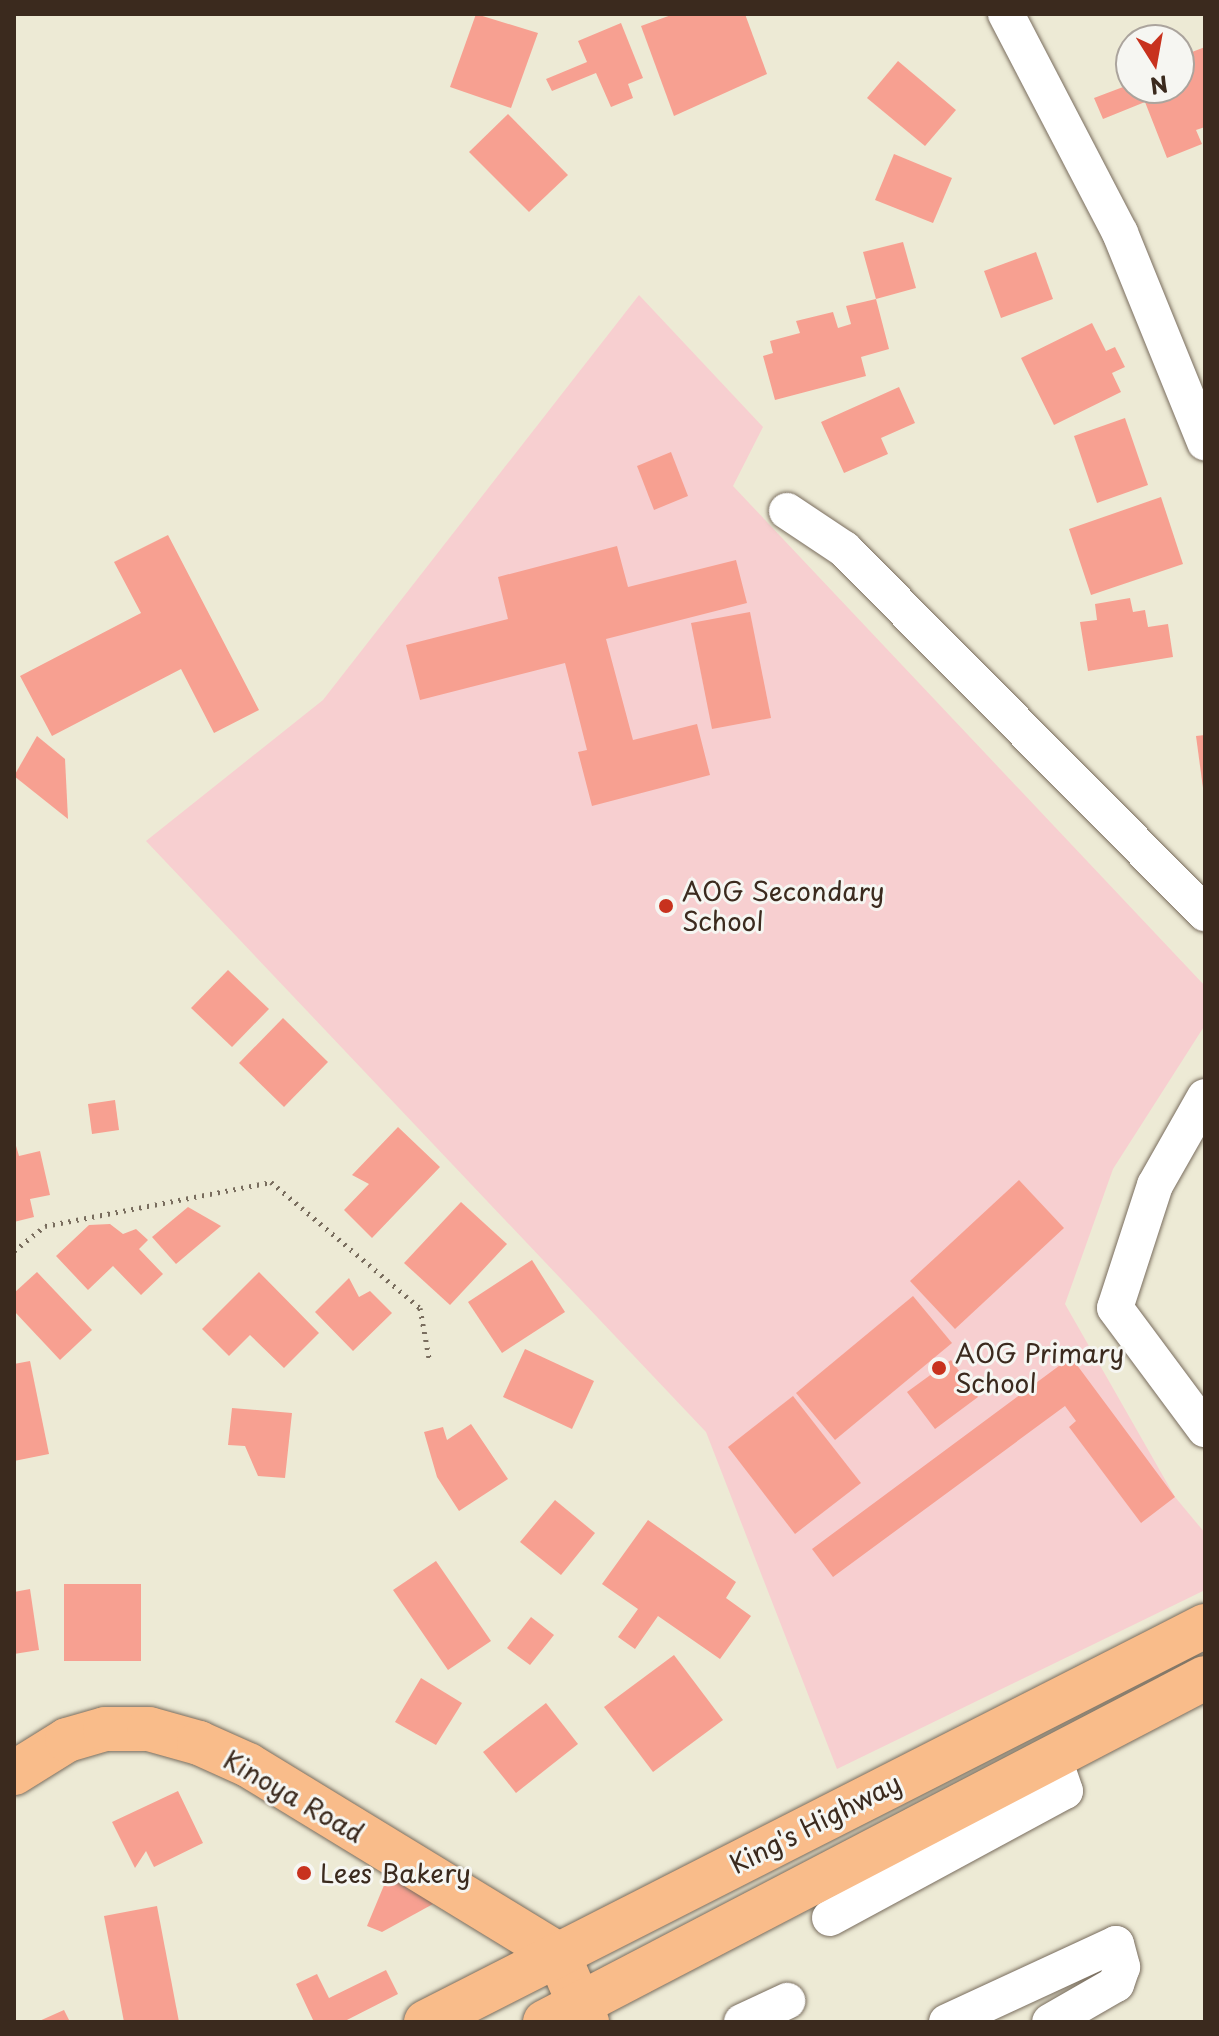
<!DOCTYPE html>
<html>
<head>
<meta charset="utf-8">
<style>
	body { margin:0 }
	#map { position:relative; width:1219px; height:2036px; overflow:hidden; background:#edead5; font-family:"Playpen Sans",sans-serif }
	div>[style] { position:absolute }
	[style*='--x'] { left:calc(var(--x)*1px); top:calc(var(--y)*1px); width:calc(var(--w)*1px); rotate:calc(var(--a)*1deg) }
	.built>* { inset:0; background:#f7cfd0 }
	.building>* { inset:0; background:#f7a091 }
	.path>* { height:5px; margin-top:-2.5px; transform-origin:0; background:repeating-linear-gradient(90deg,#796d5e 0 2px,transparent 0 8px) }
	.roads { filter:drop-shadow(0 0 2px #796d5e) drop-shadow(0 0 2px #796d5e) }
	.minor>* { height:36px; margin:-18px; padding:0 18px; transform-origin:18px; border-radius:18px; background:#fff }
	.major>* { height:44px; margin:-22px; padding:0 22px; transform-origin:22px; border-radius:22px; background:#f9bc8a }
	.highway>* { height:44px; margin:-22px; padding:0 22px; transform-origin:22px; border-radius:22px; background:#f9bc8a }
	.dots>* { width:22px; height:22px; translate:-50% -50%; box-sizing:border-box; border:4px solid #f6f6f2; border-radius:50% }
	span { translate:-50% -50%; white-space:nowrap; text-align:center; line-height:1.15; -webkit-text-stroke:6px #f6f6f2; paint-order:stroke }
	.poi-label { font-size:26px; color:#3b2a1e }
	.left { translate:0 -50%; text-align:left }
	.street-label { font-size:26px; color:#3b2a1e }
	.frame { position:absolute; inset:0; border:16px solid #3b2a1e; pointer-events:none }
	.north { position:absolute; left:1115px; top:24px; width:80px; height:80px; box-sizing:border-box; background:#f6f6f2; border:2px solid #aba49d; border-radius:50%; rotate:169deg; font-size:22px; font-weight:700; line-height:32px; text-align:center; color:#3b2a1e }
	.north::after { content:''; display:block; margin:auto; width:28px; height:36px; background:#c8321e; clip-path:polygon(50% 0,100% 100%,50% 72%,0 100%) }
</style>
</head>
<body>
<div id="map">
	<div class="built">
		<div style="clip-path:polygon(639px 295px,763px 427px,733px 486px,1205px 986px,1205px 1025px,1113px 1169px,1065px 1304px,1175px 1497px,1205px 1533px,1205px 1590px,837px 1769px,706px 1432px,146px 841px,323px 700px)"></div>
	</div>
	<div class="building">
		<div style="clip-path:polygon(476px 14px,538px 33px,511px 108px,450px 87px)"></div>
		<div style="clip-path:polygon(674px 14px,745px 14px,767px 74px,674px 116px,641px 26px)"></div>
		<div style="clip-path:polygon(621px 23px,643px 78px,628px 84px,633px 98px,611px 107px,596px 73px,552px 91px,546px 79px,587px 62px,578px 41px)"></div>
		<div style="clip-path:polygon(1205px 47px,1205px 127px,1196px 130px,1202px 144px,1167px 158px,1145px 102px,1103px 119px,1094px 98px,1131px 84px,1179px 88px,1179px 57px)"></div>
		<div style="clip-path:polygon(898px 61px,956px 110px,925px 146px,867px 98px)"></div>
		<div style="clip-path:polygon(508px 114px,568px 175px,529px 212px,469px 152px)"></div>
		<div style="clip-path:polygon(894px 154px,952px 178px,933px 223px,875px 200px)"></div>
		<div style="clip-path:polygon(903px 242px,916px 288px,876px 299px,863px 252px)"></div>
		<div style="clip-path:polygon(1036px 252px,1053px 299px,1001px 318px,984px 271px)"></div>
		<div style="clip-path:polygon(876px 299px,889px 349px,861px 357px,866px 376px,775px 400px,763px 356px,773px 353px,770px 341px,800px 333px,796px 321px,833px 312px,838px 328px,851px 324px,846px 306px)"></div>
		<div style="clip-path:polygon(1092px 323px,1106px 351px,1115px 347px,1125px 367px,1112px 373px,1121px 392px,1054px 425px,1021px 358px)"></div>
		<div style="clip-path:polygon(899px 387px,915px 423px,881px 438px,888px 454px,844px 473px,821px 422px)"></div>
		<div style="clip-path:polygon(1125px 418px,1148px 485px,1097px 503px,1074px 436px)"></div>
		<div style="clip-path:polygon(671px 452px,688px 496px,654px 510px,637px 466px)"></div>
		<div style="clip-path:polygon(1161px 497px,1183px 564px,1091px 595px,1069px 529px)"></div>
		<div style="clip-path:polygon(168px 535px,259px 710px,214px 733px,181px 669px,52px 736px,20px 676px,141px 613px,114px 562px)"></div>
		<div style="clip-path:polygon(617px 546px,628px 587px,736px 560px,747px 603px,606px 639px,633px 740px,697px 724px,710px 775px,592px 806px,578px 752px,587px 750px,565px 663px,420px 700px,406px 645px,508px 619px,498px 577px)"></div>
		<div style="clip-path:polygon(1130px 598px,1133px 612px,1145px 610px,1148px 627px,1168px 624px,1173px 657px,1088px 671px,1080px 622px,1097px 620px,1095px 604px)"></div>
		<div style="clip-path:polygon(750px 612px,771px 718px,712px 729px,691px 623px)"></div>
		<div style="clip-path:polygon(1205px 735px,1205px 788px,1203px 788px,1196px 736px)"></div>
		<div style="clip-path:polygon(37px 736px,65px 759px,68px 819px,14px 776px)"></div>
		<div style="clip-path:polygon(228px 970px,269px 1009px,232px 1047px,191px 1008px)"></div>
		<div style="clip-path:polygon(283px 1018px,328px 1062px,284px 1107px,239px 1063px)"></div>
		<div style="clip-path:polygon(115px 1100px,119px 1130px,92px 1134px,88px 1104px)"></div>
		<div style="clip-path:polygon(398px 1127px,440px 1167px,372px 1238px,344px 1210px,369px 1184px,352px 1175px)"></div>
		<div style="clip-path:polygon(14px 1139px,19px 1156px,40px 1151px,50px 1195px,30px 1199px,34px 1217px,14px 1222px)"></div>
		<div style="clip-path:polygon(1019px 1180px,1064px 1228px,955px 1329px,910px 1281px)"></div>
		<div style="clip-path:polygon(461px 1202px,507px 1244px,450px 1305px,404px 1263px)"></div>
		<div style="clip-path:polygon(188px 1207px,221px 1226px,176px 1264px,152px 1237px)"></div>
		<div style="clip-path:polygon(110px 1224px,123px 1234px,136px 1229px,148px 1240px,139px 1249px,163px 1274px,141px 1295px,113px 1266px,88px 1290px,56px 1256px,89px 1225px)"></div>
		<div style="clip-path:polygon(532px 1260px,565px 1312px,502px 1353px,468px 1302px)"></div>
		<div style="clip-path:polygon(37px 1272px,92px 1330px,60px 1360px,14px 1311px,14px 1293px)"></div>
		<div style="clip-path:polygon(259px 1272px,319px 1333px,284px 1368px,250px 1335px,229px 1356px,202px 1329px)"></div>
		<div style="clip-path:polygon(349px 1278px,359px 1297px,370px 1291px,392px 1313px,353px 1351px,315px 1312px)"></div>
		<div style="clip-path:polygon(913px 1296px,952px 1343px,835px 1440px,796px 1393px)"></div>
		<div style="clip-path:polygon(525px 1349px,594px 1381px,572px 1429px,503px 1397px)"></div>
		<div style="clip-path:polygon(1071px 1357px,1175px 1497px,1141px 1523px,1069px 1427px,1076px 1421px,1065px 1406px,833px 1577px,812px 1549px)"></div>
		<div style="clip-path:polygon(951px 1360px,978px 1397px,935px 1429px,907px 1392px)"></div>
		<div style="clip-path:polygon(30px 1361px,49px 1454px,14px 1461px,14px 1364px)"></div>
		<div style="clip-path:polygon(793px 1396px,861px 1483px,795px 1534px,728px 1447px)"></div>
		<div style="clip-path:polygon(232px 1408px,292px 1413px,285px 1478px,258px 1476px,245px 1446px,228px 1445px)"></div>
		<div style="clip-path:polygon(471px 1424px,508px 1479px,459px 1511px,437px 1477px,424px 1432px,443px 1427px,447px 1440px)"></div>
		<div style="clip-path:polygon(555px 1500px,595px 1533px,561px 1575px,520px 1542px)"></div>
		<div style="clip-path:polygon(648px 1520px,736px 1582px,726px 1598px,751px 1616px,720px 1659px,658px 1616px,635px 1649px,618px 1637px,638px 1609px,602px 1584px)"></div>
		<div style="clip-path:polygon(436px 1561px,491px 1641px,448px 1670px,393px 1590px)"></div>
		<div style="clip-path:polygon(64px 1584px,141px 1584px,141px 1661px,64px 1661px)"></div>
		<div style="clip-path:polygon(30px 1589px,39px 1650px,14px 1654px,14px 1592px)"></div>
		<div style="clip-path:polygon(531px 1617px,554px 1635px,530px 1665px,507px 1648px)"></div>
		<div style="clip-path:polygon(674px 1655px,723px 1720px,653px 1772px,604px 1707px)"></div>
		<div style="clip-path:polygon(421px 1678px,462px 1703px,436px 1745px,395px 1722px)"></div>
		<div style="clip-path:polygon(546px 1703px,578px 1744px,516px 1793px,483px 1752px)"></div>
		<div style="clip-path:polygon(178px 1791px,203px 1843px,154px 1867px,146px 1851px,135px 1868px,112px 1822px)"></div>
		<div style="clip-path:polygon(390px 1871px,433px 1904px,382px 1932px,367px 1926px)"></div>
		<div style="clip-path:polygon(157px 1906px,179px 2022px,124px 2022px,104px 1916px)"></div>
		<div style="clip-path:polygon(386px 1970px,398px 1994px,343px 2022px,314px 2022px,296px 1984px,317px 1974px,329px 1998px)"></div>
		<div style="clip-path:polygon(64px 2010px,70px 2022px,37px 2022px)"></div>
	</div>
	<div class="path">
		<div style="--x:14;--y:1251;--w:40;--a:-39"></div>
		<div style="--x:45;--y:1226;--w:230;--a:-11"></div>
		<div style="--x:271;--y:1182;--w:195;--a:40.2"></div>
		<div style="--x:420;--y:1308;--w:51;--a:79.8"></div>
	</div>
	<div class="roads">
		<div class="minor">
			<div style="--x:1006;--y:14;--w:247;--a:62.5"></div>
			<div style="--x:1120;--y:233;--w:226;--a:67.9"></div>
			<div style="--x:787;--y:511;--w:69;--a:33.7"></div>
			<div style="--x:844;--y:549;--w:513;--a:45.24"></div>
			<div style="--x:1205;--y:1097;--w:101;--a:119.6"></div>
			<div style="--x:1155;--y:1185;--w:129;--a:108"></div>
			<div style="--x:1115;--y:1308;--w:151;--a:53.4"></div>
			<div style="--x:830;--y:1918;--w:267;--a:-28.4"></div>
			<div style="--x:1065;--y:1791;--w:37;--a:-109"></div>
			<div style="--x:742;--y:2022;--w:50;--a:-25"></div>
			<div style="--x:947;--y:2022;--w:186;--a:-24.8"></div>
			<div style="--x:1116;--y:1944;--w:24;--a:75"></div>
			<div style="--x:1122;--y:1967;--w:18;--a:109"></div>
			<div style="--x:1116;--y:1984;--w:76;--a:150.1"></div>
		</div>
		<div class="major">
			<div style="--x:14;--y:1773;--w:62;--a:-31.9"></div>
			<div style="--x:67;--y:1740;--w:40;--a:-16"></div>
			<div style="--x:105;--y:1729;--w:44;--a:0"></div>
			<div style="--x:149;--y:1729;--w:52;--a:15.6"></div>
			<div style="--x:199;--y:1743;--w:54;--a:24.2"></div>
			<div style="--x:248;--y:1765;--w:363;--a:31.4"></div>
			<div style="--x:558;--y:1954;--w:74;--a:66.9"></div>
		</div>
		<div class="highway">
			<div style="--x:426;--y:2022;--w:874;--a:-26.95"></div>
			<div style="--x:545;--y:2022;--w:744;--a:-27.53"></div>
		</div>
	</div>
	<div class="dots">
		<div style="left:666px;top:906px;background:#c8321e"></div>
		<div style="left:939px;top:1368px;background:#c8321e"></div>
		<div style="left:304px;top:1873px;background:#c8321e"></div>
	</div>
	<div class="poi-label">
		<span class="left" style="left:682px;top:906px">AOG Secondary<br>School</span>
		<span class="left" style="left:955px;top:1368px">AOG Primary<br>School</span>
		<span class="left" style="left:320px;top:1873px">Lees Bakery</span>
	</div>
	<div class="street-label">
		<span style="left:294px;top:1796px;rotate:30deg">Kinoya Road</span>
		<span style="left:815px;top:1823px;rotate:-27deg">King's Highway</span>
	</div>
	<div class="frame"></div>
	<div class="north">N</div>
</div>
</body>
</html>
